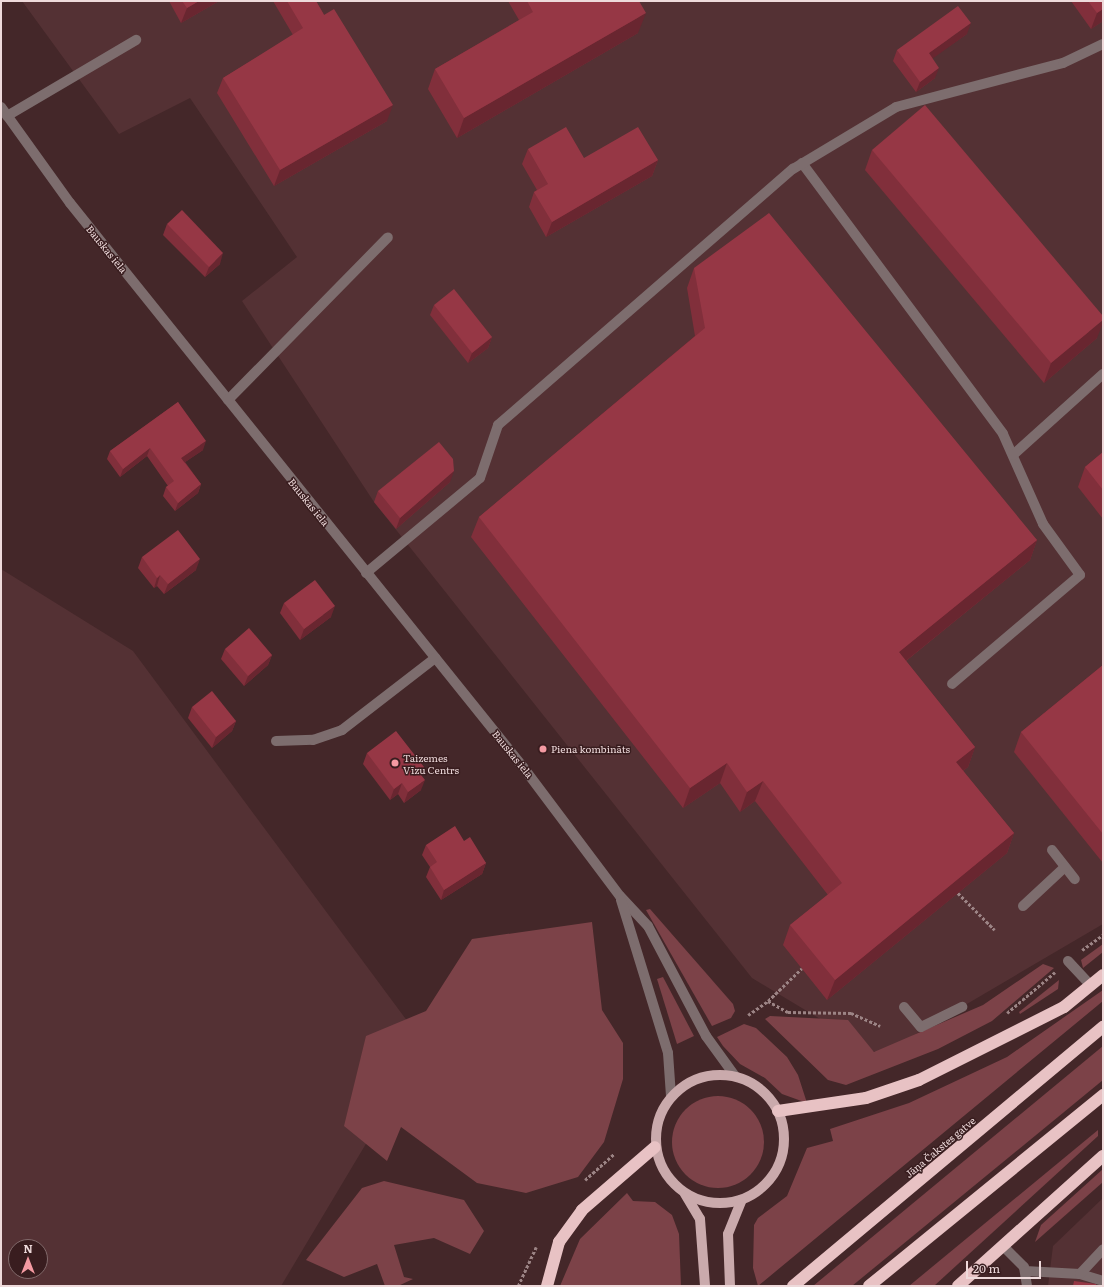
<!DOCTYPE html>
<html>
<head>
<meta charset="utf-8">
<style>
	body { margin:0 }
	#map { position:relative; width:1104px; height:1287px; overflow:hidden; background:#442729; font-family:Literata,serif }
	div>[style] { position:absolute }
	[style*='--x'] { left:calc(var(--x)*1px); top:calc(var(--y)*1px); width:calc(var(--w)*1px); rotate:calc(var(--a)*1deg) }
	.built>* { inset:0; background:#543134 }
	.green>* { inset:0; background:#7c4248 }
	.round { border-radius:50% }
	.path>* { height:2.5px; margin-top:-1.25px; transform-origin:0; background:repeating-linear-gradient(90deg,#9c8485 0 3px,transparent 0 5px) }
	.minor>* { height:10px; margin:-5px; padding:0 5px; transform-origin:5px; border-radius:5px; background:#7d6d6e }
	.major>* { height:10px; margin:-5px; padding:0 5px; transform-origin:5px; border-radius:5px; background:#caaaac }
	.major>.ring { margin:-5px; padding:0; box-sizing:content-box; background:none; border:10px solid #caaaac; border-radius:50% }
	.highway>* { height:12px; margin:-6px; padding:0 6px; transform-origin:6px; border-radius:6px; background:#e8c2c4 }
	.wall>* { inset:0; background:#812f3b }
	.shaded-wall>* { inset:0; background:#692630 }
	.building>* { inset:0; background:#963745 }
	.dots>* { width:11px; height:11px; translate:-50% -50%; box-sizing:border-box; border:2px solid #391d1f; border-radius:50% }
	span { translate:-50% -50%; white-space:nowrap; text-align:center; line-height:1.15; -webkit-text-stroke:3px #391d1f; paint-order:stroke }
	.street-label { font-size:10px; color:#eedadb }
	.poi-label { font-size:10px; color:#eedadb }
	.left { translate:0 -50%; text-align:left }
	.frame { position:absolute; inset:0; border:2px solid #eedadb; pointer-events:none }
	.north { position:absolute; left:8px; top:1239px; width:40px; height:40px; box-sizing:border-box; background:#391d1f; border:1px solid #81696a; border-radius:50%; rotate:0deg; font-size:11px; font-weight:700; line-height:16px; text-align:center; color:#eedadb }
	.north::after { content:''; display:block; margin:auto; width:14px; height:18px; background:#f49aa2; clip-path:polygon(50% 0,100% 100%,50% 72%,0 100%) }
	.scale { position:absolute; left:966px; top:1261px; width:75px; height:18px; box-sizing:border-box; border:2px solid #eedadb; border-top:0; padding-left:5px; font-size:12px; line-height:14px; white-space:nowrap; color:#eedadb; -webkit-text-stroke:3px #391d1f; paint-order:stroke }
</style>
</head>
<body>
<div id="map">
	<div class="built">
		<div style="clip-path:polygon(22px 1px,1103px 1px,1103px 924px,880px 1055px,752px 978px,374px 502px,242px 301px,297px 257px,190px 98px,119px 134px)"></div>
		<div style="clip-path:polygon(evenodd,1px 569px,133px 651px,425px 1045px,281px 1286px,1px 1286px,1px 569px,16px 1247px,40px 1247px,40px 1271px,16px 1271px,16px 1247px)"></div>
		<div style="clip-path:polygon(1103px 1198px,1103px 1286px,1048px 1286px,1053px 1246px)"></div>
	</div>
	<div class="green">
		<div style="clip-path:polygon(650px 909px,733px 1004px,735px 1011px,731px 1018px,712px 1026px,646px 910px)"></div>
		<div style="clip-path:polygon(592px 922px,602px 1010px,623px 1043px,623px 1079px,604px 1142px,578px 1177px,526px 1193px,477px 1183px,401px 1127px,387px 1161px,344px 1126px,366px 1036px,426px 1011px,472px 939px)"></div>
		<div style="clip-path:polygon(1103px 944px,1103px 952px,1083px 968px,1081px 960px)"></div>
		<div style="clip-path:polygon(1043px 964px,1054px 968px,992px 1021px,938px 1049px,846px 1085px,828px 1080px,765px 1019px,770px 1016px,848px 1020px,874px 1052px,983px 1005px)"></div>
		<div style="clip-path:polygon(663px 977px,694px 1036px,677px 1044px,657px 979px)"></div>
		<div style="clip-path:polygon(1059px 980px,1058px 989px,1020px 1014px,1019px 1012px)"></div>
		<div style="clip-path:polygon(1103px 990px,1103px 1001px,758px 1286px,753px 1268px,754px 1225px,758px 1218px,787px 1196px,807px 1148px,833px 1141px,830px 1129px,909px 1103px,1007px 1057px)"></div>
		<div style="clip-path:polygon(744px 1024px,756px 1028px,787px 1057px,798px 1075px,807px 1103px,782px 1094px,765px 1078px,740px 1064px,723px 1046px,717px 1037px)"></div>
		<div style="clip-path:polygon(1103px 1046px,1103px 1080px,852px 1286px,813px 1286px)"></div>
		<div class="round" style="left:672px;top:1096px;width:92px;height:92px"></div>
		<div style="clip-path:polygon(1098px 1130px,1098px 1136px,934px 1286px,909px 1286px)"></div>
		<div style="clip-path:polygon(1103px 1169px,1103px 1182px,1035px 1242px,1041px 1225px)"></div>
		<div style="clip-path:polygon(384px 1181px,464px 1200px,484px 1231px,470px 1254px,434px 1238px,394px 1245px,404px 1277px,413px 1279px,398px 1286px,385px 1286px,377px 1264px,344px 1277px,306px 1260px,362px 1188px)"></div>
		<div style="clip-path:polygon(627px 1193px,633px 1201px,655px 1202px,672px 1215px,679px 1234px,681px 1286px,560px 1286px,580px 1239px)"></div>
	</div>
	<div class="path">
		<div style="--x:958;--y:893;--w:52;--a:45"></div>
		<div style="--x:1082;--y:950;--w:26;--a:-36"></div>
		<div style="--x:768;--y:1001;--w:23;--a:29"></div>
		<div style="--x:788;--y:1012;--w:63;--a:0.9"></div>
		<div style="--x:851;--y:1013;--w:32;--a:24"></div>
		<div style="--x:1007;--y:1013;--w:63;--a:-40.5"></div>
		<div style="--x:748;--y:1015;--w:24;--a:-35"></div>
		<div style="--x:768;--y:1001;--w:47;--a:-44.1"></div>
		<div style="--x:585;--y:1180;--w:39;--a:-42"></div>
		<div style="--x:518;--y:1286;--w:43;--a:-65.2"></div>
	</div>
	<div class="minor">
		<div style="--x:1;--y:107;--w:118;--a:54.3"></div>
		<div style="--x:70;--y:203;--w:723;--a:51.23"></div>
		<div style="--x:523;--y:767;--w:161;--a:53.1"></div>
		<div style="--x:620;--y:896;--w:41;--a:47"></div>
		<div style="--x:648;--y:926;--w:124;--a:62.2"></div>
		<div style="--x:706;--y:1036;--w:49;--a:54.1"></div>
		<div style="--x:7;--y:116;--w:150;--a:-30.5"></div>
		<div style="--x:802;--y:163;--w:337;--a:53.4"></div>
		<div style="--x:1003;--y:434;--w:98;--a:66"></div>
		<div style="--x:1043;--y:524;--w:63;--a:54"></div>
		<div style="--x:1080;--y:575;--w:168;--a:139.6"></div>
		<div style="--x:228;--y:400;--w:228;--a:-45.5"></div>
		<div style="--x:1013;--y:455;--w:121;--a:-42"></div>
		<div style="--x:366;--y:573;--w:148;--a:-39.8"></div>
		<div style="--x:480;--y:478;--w:56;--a:-71.2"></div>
		<div style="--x:498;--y:425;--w:391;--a:-41"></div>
		<div style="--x:793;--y:169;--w:120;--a:-31"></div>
		<div style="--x:896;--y:107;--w:173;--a:-14.8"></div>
		<div style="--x:1063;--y:63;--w:44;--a:-25.4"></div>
		<div style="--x:276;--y:741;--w:37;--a:-2"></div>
		<div style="--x:313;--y:740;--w:31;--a:-19"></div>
		<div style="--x:342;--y:730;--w:118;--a:-37.7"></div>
		<div style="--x:1052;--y:850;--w:37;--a:52"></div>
		<div style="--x:621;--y:900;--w:160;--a:72.9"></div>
		<div style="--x:668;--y:1053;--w:43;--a:86"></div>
		<div style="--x:1023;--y:906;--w:57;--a:-42.9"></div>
		<div style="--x:1068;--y:961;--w:33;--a:47"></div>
		<div style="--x:904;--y:1007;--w:26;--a:50"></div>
		<div style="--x:921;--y:1027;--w:46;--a:-26"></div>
		<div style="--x:1004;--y:1247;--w:28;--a:45"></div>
		<div style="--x:1024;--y:1267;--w:19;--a:81"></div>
		<div style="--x:1025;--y:1271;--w:55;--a:3.1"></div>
		<div style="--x:1080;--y:1274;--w:24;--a:17"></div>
		<div style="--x:1080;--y:1274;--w:34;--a:-47"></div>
	</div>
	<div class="major">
		<div class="ring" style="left:656px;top:1075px;width:118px;height:118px"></div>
		<div style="--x:685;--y:1194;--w:29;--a:59"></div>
		<div style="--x:700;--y:1219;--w:67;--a:85.7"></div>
		<div style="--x:730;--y:1286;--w:52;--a:-92.2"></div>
		<div style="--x:728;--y:1234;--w:37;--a:-68"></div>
	</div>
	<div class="highway">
		<div style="--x:778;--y:1111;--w:89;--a:-8.4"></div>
		<div style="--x:866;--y:1098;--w:56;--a:-18.8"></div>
		<div style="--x:919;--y:1080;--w:162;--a:-26.7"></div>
		<div style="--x:1064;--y:1007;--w:50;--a:-39.4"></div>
		<div style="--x:547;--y:1286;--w:46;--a:-74.7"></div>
		<div style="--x:559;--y:1242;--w:39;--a:-54"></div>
		<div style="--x:582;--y:1210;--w:96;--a:-40.8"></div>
		<div style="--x:793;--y:1286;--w:404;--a:-39.9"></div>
		<div style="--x:869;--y:1286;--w:302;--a:-39.2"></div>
		<div style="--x:958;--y:1286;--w:195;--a:-41.9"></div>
	</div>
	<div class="wall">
		<div style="clip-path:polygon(169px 1px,219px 1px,181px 23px)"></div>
		<div style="clip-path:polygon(273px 1px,316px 1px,387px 121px,274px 186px,217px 93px,223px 78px,293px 35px)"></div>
		<div style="clip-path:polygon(508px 1px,639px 1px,638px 33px,457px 138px,428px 89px,435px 69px,519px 20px)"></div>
		<div style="clip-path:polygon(1071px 1px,1103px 1px,1103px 21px,1091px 29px)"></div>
		<div style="clip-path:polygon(967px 34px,932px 58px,935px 78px,916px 92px,893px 61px,897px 50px)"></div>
		<div style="clip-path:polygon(528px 149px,584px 158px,658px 160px,652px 176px,546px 237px,529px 207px,534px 192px,537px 190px,522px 164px)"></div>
		<div style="clip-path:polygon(872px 150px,1097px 338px,1044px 383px,865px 170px)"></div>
		<div style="clip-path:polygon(167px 224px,220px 264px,205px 277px,163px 235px)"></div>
		<div style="clip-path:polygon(694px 268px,1037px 540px,1030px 560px,906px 661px,975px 747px,968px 767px,963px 771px,1014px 833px,1007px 853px,827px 1000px,783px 945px,790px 925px,828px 895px,755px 801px,740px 812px,720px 783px,683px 808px,471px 537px,479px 517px,695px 336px,687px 288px)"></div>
		<div style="clip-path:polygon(434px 305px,492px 337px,488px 348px,468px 363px,430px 315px)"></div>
		<div style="clip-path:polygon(178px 402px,203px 450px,185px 462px,201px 484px,198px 493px,175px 511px,163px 496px,166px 487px,168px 486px,147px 456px,120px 477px,107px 459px,110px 451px)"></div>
		<div style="clip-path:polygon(1103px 452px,1103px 519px,1078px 487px,1085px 467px)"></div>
		<div style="clip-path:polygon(450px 482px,396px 529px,374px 502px,378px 491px)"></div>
		<div style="clip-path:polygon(142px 557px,196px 570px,164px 594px,157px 586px,154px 588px,138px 568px)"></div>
		<div style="clip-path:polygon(284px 603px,331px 617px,300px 640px,280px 613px)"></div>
		<div style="clip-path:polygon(225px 649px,272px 655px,268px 665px,244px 686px,221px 659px)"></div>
		<div style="clip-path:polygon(1103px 665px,1103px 863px,1014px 752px,1021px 732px)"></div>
		<div style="clip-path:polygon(192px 707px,236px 721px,232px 731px,212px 748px,188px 718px)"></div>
		<div style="clip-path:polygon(367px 753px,424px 767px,421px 774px,421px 790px,404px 803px,398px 794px,390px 800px,363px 764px)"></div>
		<div style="clip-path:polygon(464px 841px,486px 863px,482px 874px,441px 900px,426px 877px,430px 867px,422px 855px,426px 845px)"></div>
	</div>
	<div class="shaded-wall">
		<div style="clip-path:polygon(199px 1px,219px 1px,181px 23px,187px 8px)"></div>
		<div style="clip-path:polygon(1103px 9px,1103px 21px,1091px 29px,1097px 13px)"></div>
		<div style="clip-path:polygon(646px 13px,638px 33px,457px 138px,464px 118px)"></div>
		<div style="clip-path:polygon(971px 23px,967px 34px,925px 64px,929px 53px)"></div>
		<div style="clip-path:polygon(939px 68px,935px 78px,916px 92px,920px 82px)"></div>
		<div style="clip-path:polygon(393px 105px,387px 121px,274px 186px,280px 170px)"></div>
		<div style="clip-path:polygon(658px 160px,652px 176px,546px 237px,552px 222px)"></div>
		<div style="clip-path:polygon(223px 253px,220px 264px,205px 277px,209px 267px)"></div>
		<div style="clip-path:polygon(1103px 320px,1103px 323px,1097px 338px,1044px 383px,1051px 363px)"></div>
		<div style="clip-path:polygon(492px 337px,488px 348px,468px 363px,472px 353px)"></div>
		<div style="clip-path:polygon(206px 441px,203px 450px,178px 467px,181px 458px)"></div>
		<div style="clip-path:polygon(150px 448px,147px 456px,120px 477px,123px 469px)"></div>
		<div style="clip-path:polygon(454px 471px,450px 482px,396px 529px,400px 518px)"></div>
		<div style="clip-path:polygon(201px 484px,198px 493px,175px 511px,178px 503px)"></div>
		<div style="clip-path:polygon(1037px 540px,1030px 560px,892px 672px,899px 652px)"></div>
		<div style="clip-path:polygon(200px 559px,196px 570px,164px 594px,168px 584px)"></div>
		<div style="clip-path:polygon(160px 575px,157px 586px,154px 588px,157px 578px)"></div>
		<div style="clip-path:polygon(335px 606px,331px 617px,300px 640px,304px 629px)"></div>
		<div style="clip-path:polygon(272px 655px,268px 665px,244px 686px,248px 676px)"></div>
		<div style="clip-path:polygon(236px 721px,232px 731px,212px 748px,216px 737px)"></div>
		<div style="clip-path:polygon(975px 747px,968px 767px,948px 782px,956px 762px)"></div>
		<div style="clip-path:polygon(727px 763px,720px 783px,683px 808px,690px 788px)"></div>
		<div style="clip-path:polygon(424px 767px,420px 777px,418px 771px)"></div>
		<div style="clip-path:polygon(425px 780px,421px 790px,404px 803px,408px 792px)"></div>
		<div style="clip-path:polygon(763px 781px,755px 801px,740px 812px,747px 792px)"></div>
		<div style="clip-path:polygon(402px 783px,398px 794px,390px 800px,394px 789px)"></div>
		<div style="clip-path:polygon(1014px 833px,1007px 853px,827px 1000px,835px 980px)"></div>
		<div style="clip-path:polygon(486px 863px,482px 874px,441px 900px,444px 890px)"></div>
	</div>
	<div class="building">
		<div style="clip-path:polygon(182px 1px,199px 1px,187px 8px)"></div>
		<div style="clip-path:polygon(287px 1px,316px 1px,324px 15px,334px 9px,393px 105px,280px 170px,223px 78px,303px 28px)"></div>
		<div style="clip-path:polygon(527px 1px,639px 1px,646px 13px,464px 118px,435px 69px,533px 12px)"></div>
		<div style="clip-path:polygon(1088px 1px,1103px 1px,1103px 9px,1097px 13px)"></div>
		<div style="clip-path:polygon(958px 6px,971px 23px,929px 53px,939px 68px,920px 82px,897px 50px)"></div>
		<div style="clip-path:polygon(925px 105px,1103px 316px,1103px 320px,1051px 363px,872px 150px)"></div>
		<div style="clip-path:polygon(566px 127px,584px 158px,638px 127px,658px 160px,552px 222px,534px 192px,548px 184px,528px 149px)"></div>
		<div style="clip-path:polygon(182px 210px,223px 253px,209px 267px,167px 224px)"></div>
		<div style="clip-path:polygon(769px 213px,1037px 540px,899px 652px,975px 747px,956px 762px,1014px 833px,835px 980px,790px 925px,842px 883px,763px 781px,747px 792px,727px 763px,690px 788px,479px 517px,705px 328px,694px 268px)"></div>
		<div style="clip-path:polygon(454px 289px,492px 337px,472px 353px,434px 305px)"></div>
		<div style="clip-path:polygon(178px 402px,206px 441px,181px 458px,201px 484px,178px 503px,166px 487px,174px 481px,150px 448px,123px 469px,110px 451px)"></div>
		<div style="clip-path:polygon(439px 442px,453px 459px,454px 471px,400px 518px,378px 491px)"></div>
		<div style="clip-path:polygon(1103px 452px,1103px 490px,1085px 467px)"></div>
		<div style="clip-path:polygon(178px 530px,200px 559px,168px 584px,160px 575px,157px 578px,142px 557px)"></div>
		<div style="clip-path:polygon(315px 580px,335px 606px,304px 629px,284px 603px)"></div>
		<div style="clip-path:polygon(249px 628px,272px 655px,248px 676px,225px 649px)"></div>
		<div style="clip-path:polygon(1103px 665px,1103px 834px,1021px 732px)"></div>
		<div style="clip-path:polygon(212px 691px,236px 721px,216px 737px,192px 707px)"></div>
		<div style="clip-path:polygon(396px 731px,424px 767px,418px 771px,425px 780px,408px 792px,402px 783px,394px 789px,367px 753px)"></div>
		<div style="clip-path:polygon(455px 826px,464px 841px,470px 837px,486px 863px,444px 890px,430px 867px,437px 862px,426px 845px)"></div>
		<div style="clip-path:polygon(1074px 1281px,1096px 1284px,1096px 1286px,1073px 1286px)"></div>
	</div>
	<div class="dots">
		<div style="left:543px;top:749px;background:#f49aa2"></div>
		<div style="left:395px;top:763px;background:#f49aa2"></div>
	</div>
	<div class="street-label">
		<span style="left:107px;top:249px;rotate:51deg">Bauskas iela</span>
		<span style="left:309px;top:502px;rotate:51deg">Bauskas iela</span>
		<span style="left:513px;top:754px;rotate:51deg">Bauskas iela</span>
		<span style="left:940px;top:1147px;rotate:-40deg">Jāņa Čakstes gatve</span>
	</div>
	<div class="poi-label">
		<span class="left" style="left:551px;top:749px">Piena kombināts</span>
		<span class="left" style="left:403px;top:763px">Taizemes<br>Vīzu Centrs</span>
	</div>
	<div class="frame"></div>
	<div class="north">N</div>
	<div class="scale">20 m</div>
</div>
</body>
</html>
